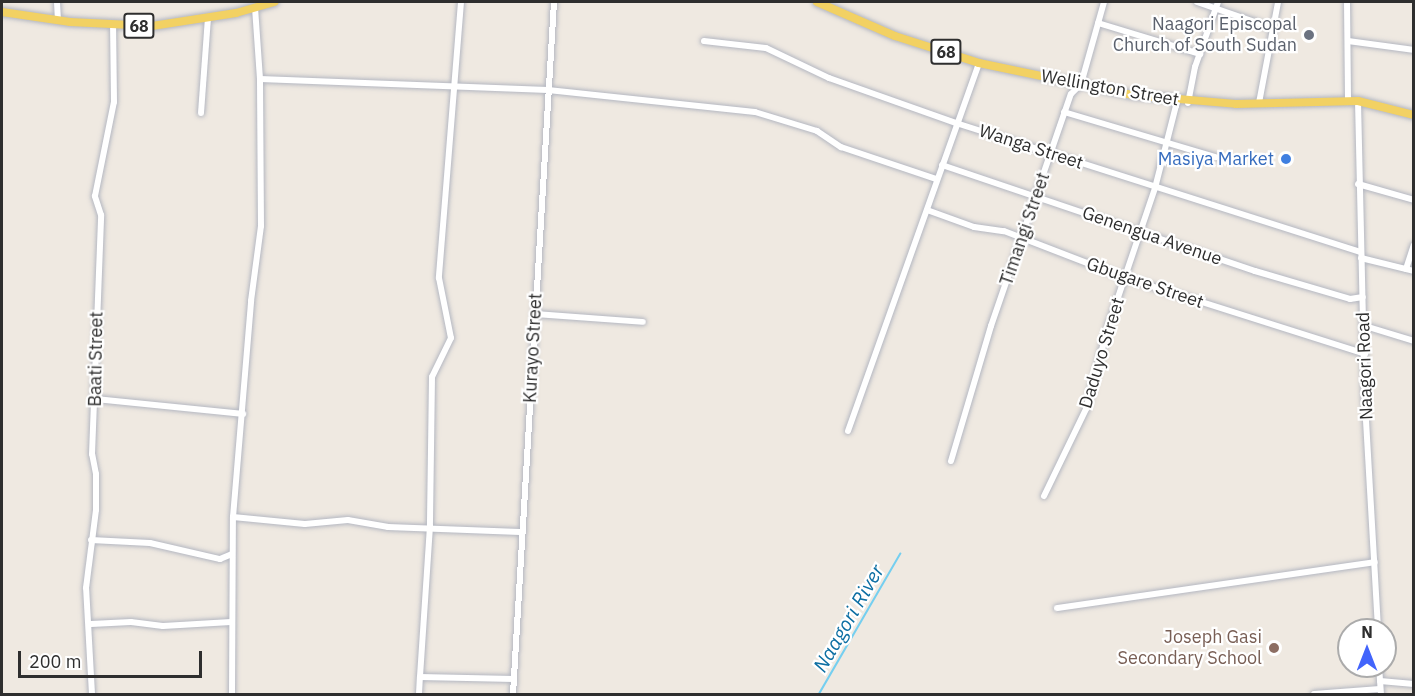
<!DOCTYPE html>
<html>
<head>
<meta charset="utf-8">
<style>
	body { margin:0 }
	#map { position:relative; width:1415px; height:696px; overflow:hidden; background:#efe9e1; font-family:"IBM Plex Sans",sans-serif }
	div>[style] { position:absolute }
	[style*='--x'] { left:calc(var(--x)*1px); top:calc(var(--y)*1px); width:calc(var(--w)*1px); rotate:calc(var(--a)*1deg) }
	.stream>* { height:1.5px; margin:-0.75px; padding:0 0.75px; transform-origin:0.75px; border-radius:0.75px; background:#75cff0 }
	.roads { filter:drop-shadow(0 0 2px #b4b7c1) drop-shadow(0 0 2px #b4b7c1) }
	.minor>* { height:6px; margin:-3px; padding:0 3px; transform-origin:3px; border-radius:3px; background:#fff }
	.major>* { height:8px; margin:-4px; padding:0 4px; transform-origin:4px; border-radius:4px; background:#f2d163 }
	.dots>* { width:16px; height:16px; translate:-50% -50%; box-sizing:border-box; border:3px solid #fff; border-radius:50% }
	span { translate:-50% -50%; white-space:nowrap; text-align:center; line-height:1.15; -webkit-text-stroke:4.5px #fff; paint-order:stroke }
	.shield-label span { padding:2px 4px; background:#fff; border:2px solid; border-radius:4px; -webkit-text-stroke-width:0 }
	.shield-label { font-size:16px; color:#2e2e2e; font-weight:700 }
	.worship-label { font-size:18px; color:#5b616d }
	.right { translate:-100% -50%; text-align:right }
	.street-label { font-size:18px; color:#2e2e2e }
	.shop-label { font-size:18px; color:#366cbe }
	.education-label { font-size:18px; color:#785e54 }
	.water-label { font-size:20px; color:#0d6fa3; font-style:italic }
	.frame { position:absolute; inset:0; border:3px solid #2e2e2e; pointer-events:none }
	.north { position:absolute; left:1337px; top:618px; width:60px; height:60px; box-sizing:border-box; background:#fff; border:2px solid #ababab; border-radius:50%; rotate:0deg; font-size:16px; font-weight:700; line-height:24px; text-align:center; color:#2e2e2e }
	.north::after { content:''; display:block; margin:auto; width:21px; height:27px; background:#4264fb; clip-path:polygon(50% 0,100% 100%,50% 72%,0 100%) }
	.scale { position:absolute; left:18px; top:651px; width:184px; height:27px; box-sizing:border-box; border:3px solid #2e2e2e; border-top:0; padding-left:8px; font-size:18px; line-height:21px; white-space:nowrap; color:#2e2e2e; -webkit-text-stroke:4px #fff; paint-order:stroke }
</style>
</head>
<body>
<div id="map">
	<div class="stream">
		<div style="--x:819;--y:694;--w:162;--a:-59.9"></div>
	</div>
	<div class="roads">
		<div class="minor">
			<div style="--x:57;--y:2;--w:17;--a:87"></div>
			<div style="--x:461;--y:2;--w:277;--a:94.6"></div>
			<div style="--x:439;--y:278;--w:61;--a:78.7"></div>
			<div style="--x:451;--y:338;--w:43;--a:116"></div>
			<div style="--x:432;--y:377;--w:149;--a:90.8"></div>
			<div style="--x:430;--y:526;--w:151;--a:93.8"></div>
			<div style="--x:420;--y:677;--w:94;--a:1.2"></div>
			<div style="--x:1197;--y:2;--w:79;--a:19.1"></div>
			<div style="--x:1347;--y:2;--w:99;--a:89.4"></div>
			<div style="--x:1098;--y:23;--w:107;--a:16.9"></div>
			<div style="--x:704;--y:41;--w:62;--a:6.4"></div>
			<div style="--x:766;--y:48;--w:70;--a:25.5"></div>
			<div style="--x:829;--y:78;--w:135;--a:19.5"></div>
			<div style="--x:956;--y:123;--w:425;--a:17.7"></div>
			<div style="--x:1348;--y:41;--w:67;--a:7.8"></div>
			<div style="--x:260;--y:79;--w:288;--a:2.2"></div>
			<div style="--x:548;--y:90;--w:208;--a:6.1"></div>
			<div style="--x:755;--y:112;--w:65;--a:17"></div>
			<div style="--x:817;--y:131;--w:29;--a:34"></div>
			<div style="--x:841;--y:147;--w:100;--a:18.6"></div>
			<div style="--x:1358;--y:101;--w:302;--a:88.7"></div>
			<div style="--x:1365;--y:403;--w:227;--a:86.7"></div>
			<div style="--x:1188;--y:103;--w:37;--a:-79"></div>
			<div style="--x:1195;--y:67;--w:69;--a:-70.5"></div>
			<div style="--x:1259;--y:103;--w:103;--a:-79.3"></div>
			<div style="--x:1064;--y:112;--w:158;--a:16.6"></div>
			<div style="--x:201;--y:113;--w:96;--a:-85.8"></div>
			<div style="--x:942;--y:165;--w:330;--a:18.7"></div>
			<div style="--x:1255;--y:271;--w:99;--a:16.4"></div>
			<div style="--x:1350;--y:299;--w:13;--a:-9"></div>
			<div style="--x:1358;--y:184;--w:58;--a:15.9"></div>
			<div style="--x:927;--y:210;--w:50;--a:19.9"></div>
			<div style="--x:974;--y:227;--w:30;--a:8"></div>
			<div style="--x:1004;--y:231;--w:131;--a:21.1"></div>
			<div style="--x:1126;--y:278;--w:251;--a:17.6"></div>
			<div style="--x:1361;--y:258;--w:55;--a:13.8"></div>
			<div style="--x:1406;--y:269;--w:25;--a:-72"></div>
			<div style="--x:535;--y:314;--w:108;--a:4.2"></div>
			<div style="--x:1365;--y:326;--w:51;--a:17"></div>
			<div style="--x:96;--y:399;--w:148;--a:5.8"></div>
			<div style="--x:848;--y:431;--w:391;--a:-70.4"></div>
			<div style="--x:951;--y:461;--w:141;--a:-73.5"></div>
			<div style="--x:991;--y:326;--w:245;--a:-71"></div>
			<div style="--x:1071;--y:94;--w:14;--a:-45"></div>
			<div style="--x:1081;--y:84;--w:85;--a:-74.3"></div>
			<div style="--x:1044;--y:496;--w:97;--a:-64.2"></div>
			<div style="--x:1086;--y:409;--w:88;--a:-74.9"></div>
			<div style="--x:1109;--y:324;--w:144;--a:-71.3"></div>
			<div style="--x:1155;--y:188;--w:89;--a:-75.7"></div>
			<div style="--x:233;--y:517;--w:72;--a:5.6"></div>
			<div style="--x:305;--y:524;--w:43;--a:-5.3"></div>
			<div style="--x:348;--y:520;--w:41;--a:9.9"></div>
			<div style="--x:388;--y:527;--w:132;--a:2.2"></div>
			<div style="--x:91;--y:540;--w:59;--a:2.9"></div>
			<div style="--x:150;--y:543;--w:72;--a:12.9"></div>
			<div style="--x:220;--y:559;--w:13;--a:-23"></div>
			<div style="--x:1057;--y:608;--w:321;--a:-8.2"></div>
			<div style="--x:91;--y:624;--w:40;--a:-2.9"></div>
			<div style="--x:131;--y:622;--w:32;--a:7"></div>
			<div style="--x:163;--y:626;--w:68;--a:-3.4"></div>
			<div style="--x:1379;--y:666;--w:28;--a:86"></div>
			<div style="--x:1380;--y:681;--w:34;--a:5"></div>
			<div style="--x:92;--y:694;--w:106;--a:-93.2"></div>
			<div style="--x:86;--y:588;--w:79;--a:-82.7"></div>
			<div style="--x:96;--y:510;--w:36;--a:-90"></div>
			<div style="--x:96;--y:474;--w:20;--a:-101"></div>
			<div style="--x:92;--y:454;--w:239;--a:-87.8"></div>
			<div style="--x:101;--y:215;--w:20;--a:-108"></div>
			<div style="--x:95;--y:196;--w:96;--a:-78.6"></div>
			<div style="--x:114;--y:102;--w:77;--a:-90.7"></div>
			<div style="--x:232;--y:694;--w:177;--a:-89.7"></div>
			<div style="--x:233;--y:517;--w:217;--a:-85.2"></div>
			<div style="--x:251;--y:301;--w:76;--a:-82.4"></div>
			<div style="--x:261;--y:226;--w:147;--a:-90.4"></div>
			<div style="--x:260;--y:79;--w:72;--a:-94"></div>
			<div style="--x:419;--y:694;--w:17;--a:-87"></div>
			<div style="--x:513;--y:694;--w:693;--a:-86.61"></div>
			<div style="--x:1314;--y:694;--w:66;--a:-4.3"></div>
		</div>
		<div class="major">
			<div style="--x:817;--y:2;--w:85;--a:23.6"></div>
			<div style="--x:895;--y:36;--w:88;--a:17.8"></div>
			<div style="--x:979;--y:63;--w:156;--a:11.8"></div>
			<div style="--x:1132;--y:95;--w:104;--a:4.9"></div>
			<div style="--x:1236;--y:104;--w:122;--a:-1.4"></div>
			<div style="--x:1358;--y:101;--w:58;--a:14"></div>
			<div style="--x:2;--y:12;--w:69;--a:8.4"></div>
			<div style="--x:70;--y:22;--w:82;--a:2.8"></div>
			<div style="--x:152;--y:26;--w:85;--a:-8.8"></div>
			<div style="--x:236;--y:13;--w:40;--a:-16"></div>
		</div>
	</div>
	<div class="dots">
		<div style="left:1309px;top:35px;background:#6b7280"></div>
		<div style="left:1286px;top:159px;background:#3f7fe0"></div>
		<div style="left:1274px;top:648px;background:#8d6e63"></div>
	</div>
	<div class="shield-label">
		<span style="left:139px;top:26px">68</span>
		<span style="left:946px;top:52px">68</span>
	</div>
	<div class="worship-label">
		<span class="right" style="left:1297px;top:35px">Naagori Episcopal<br>Church of South Sudan</span>
	</div>
	<div class="street-label">
		<span style="left:1110px;top:88px;rotate:10deg">Wellington Street</span>
		<span style="left:1031px;top:147px;rotate:18deg">Wanga Street</span>
		<span style="left:1025px;top:229px;rotate:-71deg">Timangi Street</span>
		<span style="left:1152px;top:236px;rotate:19deg">Genengua Avenue</span>
		<span style="left:1145px;top:283px;rotate:19deg">Gbugare Street</span>
		<span style="left:533px;top:348px;rotate:-87deg">Kurayo Street</span>
		<span style="left:1102px;top:353px;rotate:-73deg">Daduyo Street</span>
		<span style="left:96px;top:359px;rotate:-89deg">Baati Street</span>
		<span style="left:1365px;top:366px;rotate:-92deg">Naagori Road</span>
	</div>
	<div class="shop-label">
		<span class="right" style="left:1274px;top:159px">Masiya Market</span>
	</div>
	<div class="education-label">
		<span class="right" style="left:1262px;top:648px">Joseph Gasi<br>Secondary School</span>
	</div>
	<div class="water-label">
		<span style="left:848px;top:618px;rotate:-60deg">Naagori River</span>
	</div>
	<div class="frame"></div>
	<div class="north">N</div>
	<div class="scale">200 m</div>
</div>
</body>
</html>
